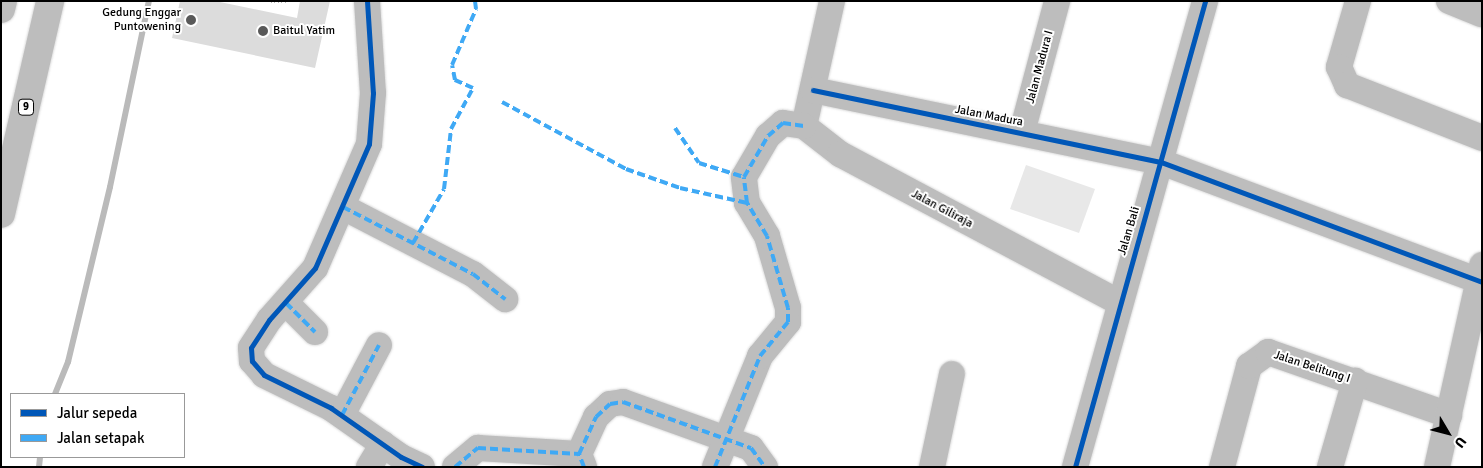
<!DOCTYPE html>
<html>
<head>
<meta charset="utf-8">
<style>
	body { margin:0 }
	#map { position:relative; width:1483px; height:468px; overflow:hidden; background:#fff; font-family:Signika,sans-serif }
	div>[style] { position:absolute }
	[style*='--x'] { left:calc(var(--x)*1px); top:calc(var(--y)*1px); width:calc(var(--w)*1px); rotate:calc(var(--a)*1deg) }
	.green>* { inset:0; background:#e8e8e8 }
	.stream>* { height:6px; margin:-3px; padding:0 3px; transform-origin:3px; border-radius:3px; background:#bababa }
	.building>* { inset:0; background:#dcdcdc }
	.path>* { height:3px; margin-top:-1.5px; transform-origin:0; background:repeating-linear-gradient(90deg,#b8b8b8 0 1px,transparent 0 3.5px) }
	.roads { filter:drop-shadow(0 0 1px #dbdbdb) drop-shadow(0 0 1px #dbdbdb) }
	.minor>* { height:26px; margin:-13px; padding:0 13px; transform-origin:13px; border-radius:13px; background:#bdbdbd }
	.motorway>* { height:28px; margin:-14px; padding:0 14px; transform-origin:14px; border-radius:14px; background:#bdbdbd }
	.quiet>* { height:4px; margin-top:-2px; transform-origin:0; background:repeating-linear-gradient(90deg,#3fa9f5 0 8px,transparent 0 12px) }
	.cycleway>* { height:5px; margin:-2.5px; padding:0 2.5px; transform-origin:2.5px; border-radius:2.5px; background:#0057b8 }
	.dots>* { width:14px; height:14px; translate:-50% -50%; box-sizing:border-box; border:2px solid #fff; border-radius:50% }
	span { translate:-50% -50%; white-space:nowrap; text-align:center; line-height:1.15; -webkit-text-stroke:4px #fff; paint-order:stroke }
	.shield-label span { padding:1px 4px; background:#fff; border:1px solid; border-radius:4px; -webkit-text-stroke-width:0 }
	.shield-label { font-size:11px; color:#000; font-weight:700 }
	.poi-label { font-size:12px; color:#000 }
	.right { translate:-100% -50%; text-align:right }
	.left { translate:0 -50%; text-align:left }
	.street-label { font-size:12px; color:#000 }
	.frame { position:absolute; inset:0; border:2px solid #000; pointer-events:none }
	.legend { position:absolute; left:10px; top:393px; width:175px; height:65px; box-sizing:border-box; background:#fff; border:1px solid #999; margin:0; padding:6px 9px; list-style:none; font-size:15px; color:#000 }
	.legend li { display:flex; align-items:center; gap:10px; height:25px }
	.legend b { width:25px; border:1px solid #999 }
	.north { position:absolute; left:1423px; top:408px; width:50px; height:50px; -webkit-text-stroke:4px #fff; paint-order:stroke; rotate:127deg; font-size:14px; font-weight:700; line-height:20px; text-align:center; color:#000 }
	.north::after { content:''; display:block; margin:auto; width:18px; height:22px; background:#000; clip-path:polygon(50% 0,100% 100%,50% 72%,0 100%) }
</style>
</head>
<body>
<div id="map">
	<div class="green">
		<div style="clip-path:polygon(1026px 165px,1095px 189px,1079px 233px,1010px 209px)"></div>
	</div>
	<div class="stream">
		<div style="--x:55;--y:394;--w:35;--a:-68"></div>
		<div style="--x:68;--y:362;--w:180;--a:-76.5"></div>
		<div style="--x:110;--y:187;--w:190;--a:-78.2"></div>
		<div style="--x:39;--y:467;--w:10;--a:-84"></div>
	</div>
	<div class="building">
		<div style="clip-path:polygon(180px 1px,215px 1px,297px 18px,300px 1px,330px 1px,315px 68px,172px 38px)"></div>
	</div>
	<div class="path">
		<div style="--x:271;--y:1;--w:15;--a:0"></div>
	</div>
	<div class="roads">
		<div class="minor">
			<div style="--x:367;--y:1;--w:92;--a:86.3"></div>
			<div style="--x:373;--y:93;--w:51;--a:94.5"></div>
			<div style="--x:369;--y:144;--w:135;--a:113.5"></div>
			<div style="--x:315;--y:268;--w:69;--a:131.5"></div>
			<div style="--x:269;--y:320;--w:33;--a:123"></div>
			<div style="--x:251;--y:348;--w:13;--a:86"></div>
			<div style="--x:252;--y:361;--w:18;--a:49"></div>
			<div style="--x:264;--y:375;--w:75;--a:26.2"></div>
			<div style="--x:331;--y:408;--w:85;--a:35"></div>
			<div style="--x:401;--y:457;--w:23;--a:25"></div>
			<div style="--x:832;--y:1;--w:128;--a:102.6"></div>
			<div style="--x:804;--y:126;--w:46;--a:37.9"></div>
			<div style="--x:840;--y:154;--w:315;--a:28"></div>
			<div style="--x:1358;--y:1;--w:69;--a:106.1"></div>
			<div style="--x:1339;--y:67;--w:20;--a:66"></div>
			<div style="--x:1347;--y:85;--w:145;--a:21.4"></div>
			<div style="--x:1449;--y:1;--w:35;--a:22"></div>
			<div style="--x:813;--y:90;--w:355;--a:11.7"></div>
			<div style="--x:1161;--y:162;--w:343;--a:20.5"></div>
			<div style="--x:1022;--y:132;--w:136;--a:-75"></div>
			<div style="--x:343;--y:207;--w:146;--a:27.3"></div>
			<div style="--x:473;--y:274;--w:41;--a:38"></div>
			<div style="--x:286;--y:303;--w:41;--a:45"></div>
			<div style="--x:342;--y:415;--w:79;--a:-62.1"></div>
			<div style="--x:369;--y:467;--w:27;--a:-59"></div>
			<div style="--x:455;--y:467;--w:30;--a:-40"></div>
			<div style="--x:478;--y:448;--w:101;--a:3.4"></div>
			<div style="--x:584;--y:467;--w:14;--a:-111"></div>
			<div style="--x:579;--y:454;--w:41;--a:-65.3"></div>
			<div style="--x:596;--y:417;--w:19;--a:-43"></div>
			<div style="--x:610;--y:404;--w:13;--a:-9"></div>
			<div style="--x:623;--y:402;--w:136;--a:19.8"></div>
			<div style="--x:751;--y:448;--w:24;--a:54"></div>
			<div style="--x:715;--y:467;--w:120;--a:-67.9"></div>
			<div style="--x:760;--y:356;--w:44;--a:-50.5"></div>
			<div style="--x:788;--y:322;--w:14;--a:-90"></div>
			<div style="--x:788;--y:308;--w:75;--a:-106.3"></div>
			<div style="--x:767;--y:236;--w:39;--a:-121"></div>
			<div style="--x:747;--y:203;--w:26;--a:-97"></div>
			<div style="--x:744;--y:177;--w:48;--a:-59.7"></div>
			<div style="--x:768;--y:136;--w:20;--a:-41"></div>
			<div style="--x:783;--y:123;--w:21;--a:8"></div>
			<div style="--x:932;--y:467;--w:95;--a:-77.9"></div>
			<div style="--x:1075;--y:467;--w:484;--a:-74.4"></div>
			<div style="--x:1222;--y:467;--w:105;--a:-75"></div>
			<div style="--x:1249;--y:366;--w:24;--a:-36"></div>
			<div style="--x:1268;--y:352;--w:192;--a:19.2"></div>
			<div style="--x:1330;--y:467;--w:90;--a:-73.8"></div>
			<div style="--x:1437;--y:467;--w:207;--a:-77.4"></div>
		</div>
		<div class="motorway">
			<div style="--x:1;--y:9;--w:8;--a:-76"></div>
			<div style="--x:1;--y:214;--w:219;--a:-77"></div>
		</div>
	</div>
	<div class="quiet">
		<div style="--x:502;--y:102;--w:141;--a:28.4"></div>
		<div style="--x:626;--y:169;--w:57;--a:19.4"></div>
		<div style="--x:680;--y:188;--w:69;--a:12.6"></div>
		<div style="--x:675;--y:128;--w:42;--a:55.6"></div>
		<div style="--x:699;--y:163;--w:47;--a:17.3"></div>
		<div style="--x:343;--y:207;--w:146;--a:27.3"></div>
		<div style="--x:473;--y:274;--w:41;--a:38"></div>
		<div style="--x:413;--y:243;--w:62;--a:-60.1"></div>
		<div style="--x:444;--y:189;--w:60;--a:-83.3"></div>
		<div style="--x:451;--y:129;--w:47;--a:-61.8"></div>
		<div style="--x:473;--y:88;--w:20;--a:-156"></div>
		<div style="--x:455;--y:80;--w:15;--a:-101"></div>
		<div style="--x:452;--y:65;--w:61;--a:-66.8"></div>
		<div style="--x:476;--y:9;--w:8;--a:-97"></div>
		<div style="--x:286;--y:303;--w:41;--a:45"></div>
		<div style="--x:342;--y:415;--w:79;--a:-62.1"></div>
		<div style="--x:455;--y:467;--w:30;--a:-40"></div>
		<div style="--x:478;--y:448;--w:101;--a:3.4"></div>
		<div style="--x:584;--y:467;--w:14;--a:-111"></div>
		<div style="--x:579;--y:454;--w:41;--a:-65.3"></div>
		<div style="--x:596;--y:417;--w:19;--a:-43"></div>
		<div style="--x:610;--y:404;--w:13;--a:-9"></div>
		<div style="--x:623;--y:402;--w:136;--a:19.8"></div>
		<div style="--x:751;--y:448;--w:24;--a:54"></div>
		<div style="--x:715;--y:467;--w:120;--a:-67.9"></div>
		<div style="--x:760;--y:356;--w:44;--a:-50.5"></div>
		<div style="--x:788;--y:322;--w:14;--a:-90"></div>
		<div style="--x:788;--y:308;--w:75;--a:-106.3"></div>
		<div style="--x:767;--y:236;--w:39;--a:-121"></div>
		<div style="--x:747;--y:203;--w:26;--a:-97"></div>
		<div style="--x:744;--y:177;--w:48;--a:-59.7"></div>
		<div style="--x:768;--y:136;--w:20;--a:-41"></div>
		<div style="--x:783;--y:123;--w:21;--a:8"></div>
	</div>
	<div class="cycleway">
		<div style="--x:367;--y:1;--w:92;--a:86.3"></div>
		<div style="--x:373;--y:93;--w:51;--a:94.5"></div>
		<div style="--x:369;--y:144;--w:135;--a:113.5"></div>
		<div style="--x:315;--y:268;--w:69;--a:131.5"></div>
		<div style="--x:269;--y:320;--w:33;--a:123"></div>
		<div style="--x:251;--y:348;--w:13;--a:86"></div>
		<div style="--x:252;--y:361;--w:18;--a:49"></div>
		<div style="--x:264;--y:375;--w:75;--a:26.2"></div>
		<div style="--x:331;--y:408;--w:85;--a:35"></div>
		<div style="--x:401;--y:457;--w:23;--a:25"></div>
		<div style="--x:813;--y:90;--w:355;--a:11.7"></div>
		<div style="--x:1161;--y:162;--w:343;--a:20.5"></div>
		<div style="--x:1075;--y:467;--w:484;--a:-74.4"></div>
	</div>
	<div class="dots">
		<div style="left:191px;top:20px;background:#595959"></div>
		<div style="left:263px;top:31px;background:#595959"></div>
	</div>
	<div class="shield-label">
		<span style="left:26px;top:107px">9</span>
	</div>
	<div class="poi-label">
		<span class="right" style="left:181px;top:20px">Gedung Enggar<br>Puntowening</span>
		<span class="left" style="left:273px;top:31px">Baitul Yatim</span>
	</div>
	<div class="street-label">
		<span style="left:1040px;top:67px;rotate:-75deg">Jalan Madura I</span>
		<span style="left:989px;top:116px;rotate:11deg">Jalan Madura</span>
		<span style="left:942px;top:209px;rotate:28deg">Jalan Giliraja</span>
		<span style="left:1129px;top:231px;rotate:-73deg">Jalan Bali</span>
		<span style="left:1312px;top:367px;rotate:18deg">Jalan Belitung I</span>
	</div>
	<div class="frame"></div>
	<ul class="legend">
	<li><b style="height:6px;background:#0057b8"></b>Jalur sepeda</li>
	<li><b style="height:6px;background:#3fa9f5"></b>Jalan setapak</li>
	</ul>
	<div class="north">U</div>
</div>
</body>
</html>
